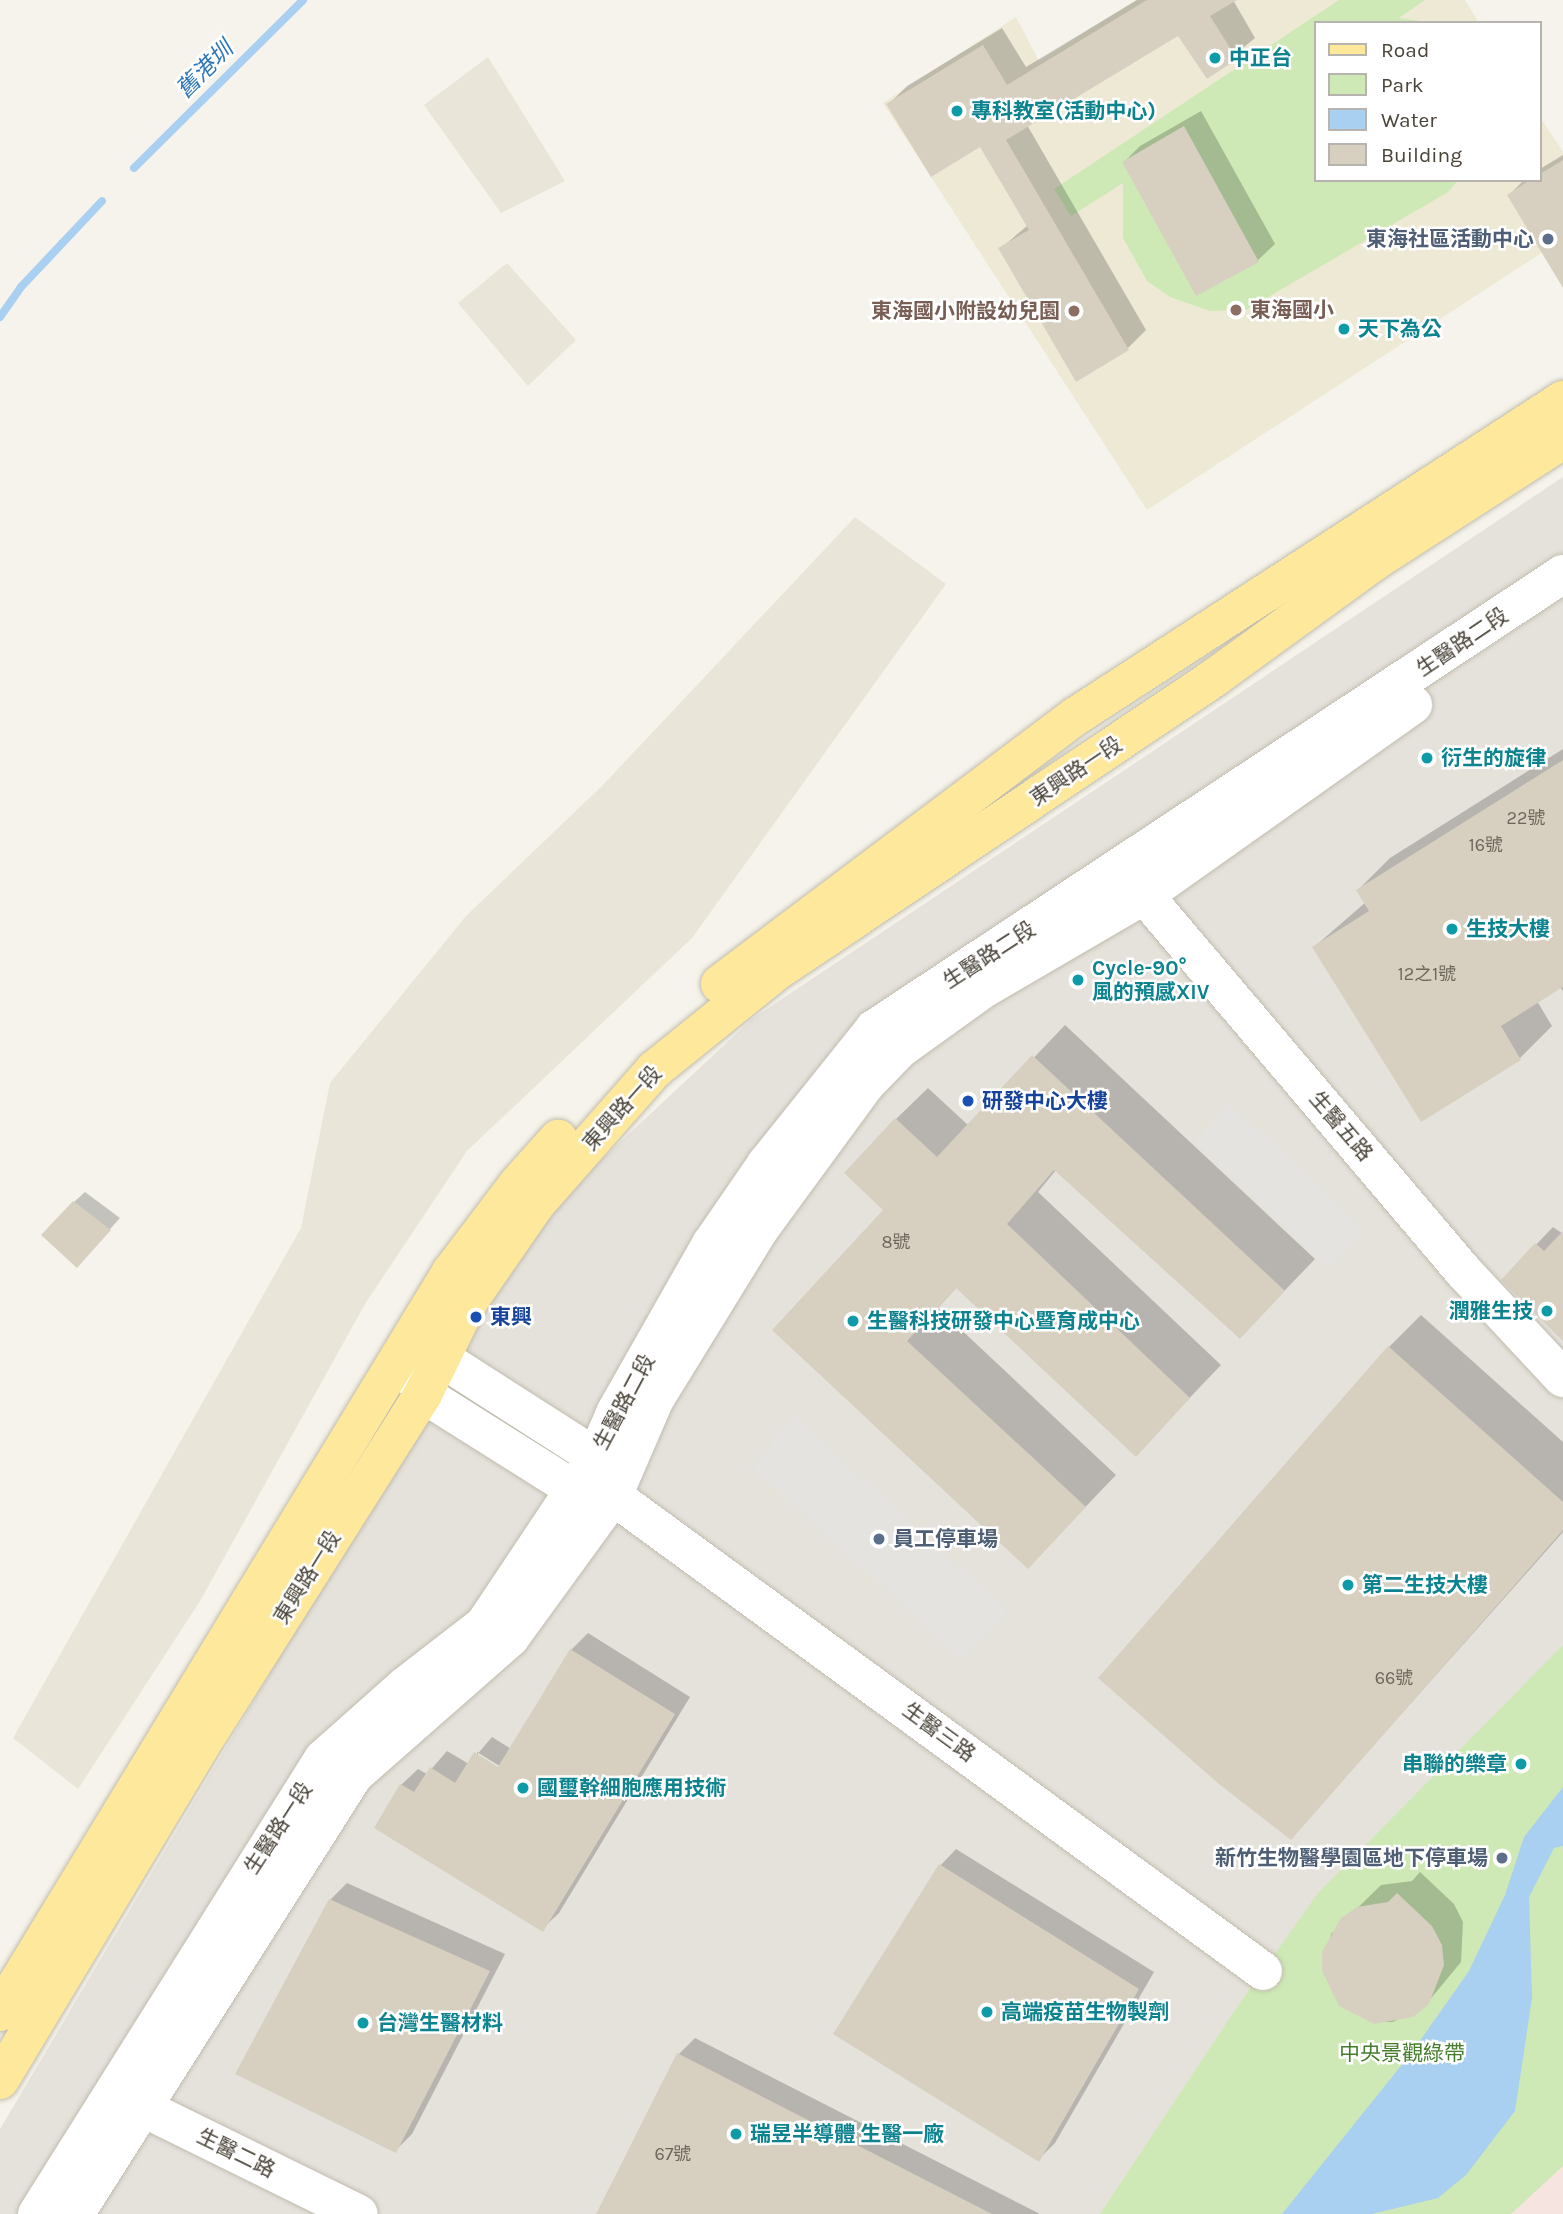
<!DOCTYPE html>
<html>
<head>
<meta charset="utf-8">
<style>
	body { margin:0 }
	#map { position:relative; width:1563px; height:2214px; overflow:hidden; background:#f5f3eb; font-family:Karla,"Noto Sans TC",sans-serif }
	div>[style] { position:absolute }
	[style*='--x'] { left:calc(var(--x)*1px); top:calc(var(--y)*1px); width:calc(var(--w)*1px); rotate:calc(var(--a)*1deg) }
	.residential>* { inset:0; background:#e9e5d9 }
	.industrial>* { inset:0; background:#e5e2dc }
	.education>* { inset:0; background:#eee9d5 }
	.medical>* { inset:0; background:#f5e4df }
	.green>* { inset:0; background:#cee9b5 }
	.parking>* { inset:0; background:#e4e3df }
	.water>* { inset:0; background:#a9cff1 }
	.shadow>* { inset:0; background:#0003 }
	.stream>* { height:8px; margin:-4px; padding:0 4px; transform-origin:4px; border-radius:4px; background:#a9cff1 }
	.building>* { inset:0; background:#d7d0c1 }
	.roads { filter:drop-shadow(0 0 2px #c1bcae) drop-shadow(0 0 2px #c1bcae) }
	.minor>* { height:38px; margin:-19px; padding:0 19px; transform-origin:19px; border-radius:19px; background:#fff }
	.major>* { height:38px; margin:-19px; padding:0 19px; transform-origin:19px; border-radius:19px; background:#fee89c }
	.dots>* { width:19px; height:19px; translate:-50% -50%; box-sizing:border-box; border:4px solid #fff; border-radius:50% }
	span { translate:-50% -50%; white-space:nowrap; text-align:center; line-height:1.15; -webkit-text-stroke:5px #fff; paint-order:stroke }
	.number-label { font-size:18px; color:#6d675b }
	.number-label span { -webkit-text-stroke-width:0 }
	.culture-label { font-size:21px; color:#0d838f; font-weight:700 }
	.left { translate:0 -50%; text-align:left }
	.right { translate:-100% -50%; text-align:right }
	.service-label { font-size:21px; color:#4e5e75; font-weight:700 }
	.education-label { font-size:21px; color:#785e54; font-weight:700 }
	.street-label { font-size:21px; color:#4a4439 }
	.transit-label { font-size:21px; color:#164399; font-weight:700 }
	.park-label { font-size:21px; color:#457d2b }
	.water-label { font-size:23px; color:#3177b7; font-style:italic }
	.legend { position:absolute; left:1314px; top:21px; width:228px; height:161px; box-sizing:border-box; background:#fff; border:2px solid #b7b4b0; margin:0; padding:9px 12px; list-style:none; font-size:21px; color:#4a4439 }
	.legend li { display:flex; align-items:center; gap:14px; height:35px }
	.legend b { width:35px; border:2px solid #b7b4b0 }
</style>
</head>
<body>
<div id="map">
	<div class="residential">
		<div style="clip-path:polygon(488px 57px,565px 181px,501px 213px,424px 105px)"></div>
		<div style="clip-path:polygon(507px 263px,576px 340px,528px 386px,458px 303px)"></div>
		<div style="clip-path:polygon(855px 517px,946px 584px,692px 938px,467px 1151px,365px 1304px,200px 1601px,78px 1789px,13px 1738px,301px 1228px,330px 1083px,466px 916px,603px 785px)"></div>
	</div>
	<div class="industrial">
		<div style="clip-path:polygon(1563px 477px,1563px 2214px,0 2214px,0 2129px,541px 1216px,752px 1019px)"></div>
	</div>
	<div class="education">
		<div style="clip-path:polygon(1136px 0,1465px 0,1479px 23px,1316px 23px,1316px 180px,1540px 180px,1540px 117px,1563px 152px,1563px 239px,1147px 510px,883px 103px,1016px 17px,1039px 61px)"></div>
	</div>
	<div class="medical">
		<div style="clip-path:polygon(1563px 2160px,1563px 2214px,1506px 2214px,1563px 2166px)"></div>
	</div>
	<div class="green">
		<div style="clip-path:polygon(1339px 0,1425px 0,1399px 18px,1435px 23px,1316px 23px,1316px 180px,1458px 180px,1448px 192px,1246px 310px,1210px 311px,1170px 297px,1147px 281px,1123px 238px,1123px 183px,1071px 216px,1054px 189px)"></div>
		<div style="clip-path:polygon(1563px 1645px,1563px 2166px,1511px 2214px,1100px 2214px,1235px 2010px,1318px 1893px)"></div>
	</div>
	<div class="parking">
		<div style="clip-path:polygon(1230px 1104px,1364px 1230px,1329px 1268px,1195px 1142px)"></div>
		<div style="clip-path:polygon(795px 1417px,1007px 1611px,964px 1660px,752px 1467px)"></div>
	</div>
	<div class="water">
		<div style="clip-path:polygon(1563px 1787px,1563px 1846px,1554px 1848px,1529px 1897px,1532px 1998px,1515px 2111px,1466px 2175px,1438px 2198px,1372px 2214px,1282px 2214px,1412px 2052px,1469px 1971px,1505px 1895px,1524px 1837px)"></div>
	</div>
	<div class="shadow">
		<div style="clip-path:polygon(1137px 0,1233px 0,1255px 38px,1208px 77px,1178px 33px,1027px 125px,1146px 330px,1127px 349px,1000px 249px,1028px 225px,981px 144px,888px 105px,907px 86px,1002px 28px,1026px 67px)"></div>
		<div style="clip-path:polygon(1201px 111px,1275px 244px,1258px 260px,1197px 293px,1124px 162px,1140px 146px)"></div>
		<div style="clip-path:polygon(1563px 155px,1563px 281px,1509px 195px,1524px 180px,1540px 180px,1540px 169px)"></div>
		<div style="clip-path:polygon(1563px 749px,1563px 991px,1560px 987px,1537px 1001px,1552px 1026px,1520px 1058px,1422px 1120px,1314px 947px,1366px 902px,1358px 890px,1390px 858px)"></div>
		<div style="clip-path:polygon(1065px 1025px,1315px 1259px,1240px 1337px,1056px 1170px,1038px 1192px,1221px 1365px,1136px 1454px,957px 1287px,938px 1308px,1116px 1475px,1028px 1567px,775px 1330px,886px 1210px,846px 1173px,896px 1119px,928px 1088px,969px 1126px)"></div>
		<div style="clip-path:polygon(85px 1192px,120px 1218px,87px 1255px,74px 1202px)"></div>
		<div style="clip-path:polygon(1553px 1227px,1563px 1234px,1563px 1337px,1503px 1279px)"></div>
		<div style="clip-path:polygon(1421px 1315px,1563px 1442px,1563px 1532px,1291px 1838px,1389px 1347px)"></div>
		<div style="clip-path:polygon(evenodd,588px 1633px,690px 1697px,559px 1913px,542px 1929px,401px 1785px,418px 1769px,427px 1774px,447px 1751px,469px 1764px,492px 1737px,511px 1749px,571px 1650px,588px 1633px,477px 1752px,506px 1770px,504px 1773px,477px 1756px,477px 1752px)"></div>
		<div style="clip-path:polygon(956px 1849px,1154px 1972px,1055px 2143px,1039px 2159px,940px 1866px)"></div>
		<div style="clip-path:polygon(1420px 1872px,1454px 1904px,1463px 1922px,1461px 1962px,1428px 2002px,1393px 2022px,1374px 2022px,1324px 1971px,1331px 1934px,1381px 1885px,1412px 1881px)"></div>
		<div style="clip-path:polygon(347px 1883px,505px 1954px,412px 2134px,395px 2151px,330px 1900px)"></div>
		<div style="clip-path:polygon(695px 2038px,1040px 2214px,598px 2214px,679px 2054px)"></div>
	</div>
	<div class="stream">
		<div style="--x:134;--y:168;--w:238;--a:-44.8"></div>
		<div style="--x:0;--y:317;--w:37;--a:-55"></div>
		<div style="--x:21;--y:287;--w:118;--a:-46.7"></div>
	</div>
	<div class="building">
		<div style="clip-path:polygon(1147px 0,1237px 0,1210px 16px,1237px 59px,1207px 79px,1178px 36px,1006px 140px,1129px 350px,1076px 382px,998px 248px,1029px 230px,980px 147px,931px 177px,886px 104px,983px 45px,1007px 85px)"></div>
		<div style="clip-path:polygon(1184px 126px,1259px 262px,1196px 296px,1122px 162px)"></div>
		<div style="clip-path:polygon(1563px 160px,1563px 288px,1507px 195px,1530px 180px,1540px 180px,1540px 174px)"></div>
		<div style="clip-path:polygon(1563px 760px,1563px 987px,1501px 1026px,1521px 1060px,1421px 1122px,1312px 947px,1369px 911px,1356px 890px)"></div>
		<div style="clip-path:polygon(1032px 1055px,1285px 1291px,1240px 1339px,1054px 1170px,1007px 1224px,1190px 1398px,1136px 1457px,956px 1288px,907px 1341px,1086px 1507px,1028px 1569px,772px 1330px,883px 1210px,844px 1173px,895px 1118px,937px 1157px)"></div>
		<div style="clip-path:polygon(73px 1201px,111px 1230px,77px 1268px,41px 1235px)"></div>
		<div style="clip-path:polygon(1563px 1231px,1563px 1341px,1501px 1280px,1535px 1243px,1544px 1251px)"></div>
		<div style="clip-path:polygon(1388px 1346px,1563px 1502px,1563px 1530px,1291px 1840px,1219px 1784px,1098px 1678px)"></div>
		<div style="clip-path:polygon(570px 1649px,675px 1714px,543px 1932px,374px 1828px,400px 1784px,414px 1792px,430px 1767px,455px 1783px,474px 1752px,498px 1767px)"></div>
		<div style="clip-path:polygon(939px 1864px,1139px 1989px,1039px 2162px,833px 2034px)"></div>
		<div style="clip-path:polygon(1397px 1893px,1432px 1926px,1442px 1945px,1444px 1965px,1429px 2004px,1413px 2017px,1374px 2024px,1339px 2006px,1322px 1971px,1322px 1952px,1341px 1918px,1357px 1907px,1388px 1902px)"></div>
		<div style="clip-path:polygon(329px 1899px,490px 1971px,396px 2153px,235px 2074px)"></div>
		<div style="clip-path:polygon(677px 2053px,992px 2214px,596px 2214px)"></div>
	</div>
	<div class="roads">
		<div class="minor">
			<div style="--x:1128;--y:876;--w:519;--a:49.69"></div>
			<div style="--x:1464;--y:1272;--w:145;--a:47"></div>
			<div style="--x:407;--y:1357;--w:34;--a:2"></div>
			<div style="--x:441;--y:1358;--w:184;--a:32.6"></div>
			<div style="--x:596;--y:1457;--w:23;--a:67"></div>
			<div style="--x:407;--y:1367;--w:31;--a:59"></div>
			<div style="--x:423;--y:1394;--w:176;--a:32.2"></div>
			<div style="--x:572;--y:1488;--w:42;--a:11"></div>
			<div style="--x:613;--y:1496;--w:805;--a:36.16"></div>
			<div style="--x:119;--y:2096;--w:267;--a:26.2"></div>
			<div style="--x:37;--y:2214;--w:537;--a:-57.85"></div>
			<div style="--x:323;--y:1759;--w:110;--a:-41.7"></div>
			<div style="--x:405;--y:1686;--w:100;--a:-37.7"></div>
			<div style="--x:484;--y:1625;--w:202;--a:-56.3"></div>
			<div style="--x:596;--y:1457;--w:50;--a:-66.5"></div>
			<div style="--x:616;--y:1411;--w:192;--a:-60.4"></div>
			<div style="--x:711;--y:1244;--w:97;--a:-55.5"></div>
			<div style="--x:766;--y:1164;--w:173;--a:-51.3"></div>
			<div style="--x:874;--y:1029;--w:826;--a:-33.44"></div>
			<div style="--x:75;--y:2214;--w:520;--a:-57.56"></div>
			<div style="--x:354;--y:1775;--w:208;--a:-41.3"></div>
			<div style="--x:510;--y:1638;--w:175;--a:-54"></div>
			<div style="--x:613;--y:1496;--w:106;--a:-66.6"></div>
			<div style="--x:655;--y:1399;--w:198;--a:-58.4"></div>
			<div style="--x:759;--y:1230;--w:181;--a:-53.8"></div>
			<div style="--x:866;--y:1084;--w:49;--a:-45.8"></div>
			<div style="--x:900;--y:1049;--w:105;--a:-35.7"></div>
			<div style="--x:985;--y:988;--w:183;--a:-30.2"></div>
			<div style="--x:1143;--y:896;--w:331;--a:-35.3"></div>
		</div>
		<div class="major">
			<div style="--x:720;--y:984;--w:446;--a:-37"></div>
			<div style="--x:1076;--y:716;--w:581;--a:-32.98"></div>
			<div style="--x:0;--y:2012;--w:867;--a:-58.64"></div>
			<div style="--x:451;--y:1272;--w:109;--a:-52.8"></div>
			<div style="--x:517;--y:1185;--w:62;--a:-48.3"></div>
			<div style="--x:0;--y:2080;--w:407;--a:-59"></div>
			<div style="--x:210;--y:1731;--w:399;--a:-57.7"></div>
			<div style="--x:423;--y:1394;--w:104;--a:-63.7"></div>
			<div style="--x:469;--y:1301;--w:118;--a:-55.4"></div>
			<div style="--x:536;--y:1204;--w:179;--a:-48.6"></div>
			<div style="--x:654;--y:1070;--w:154;--a:-38.9"></div>
			<div style="--x:774;--y:973;--w:530;--a:-33.84"></div>
			<div style="--x:1214;--y:678;--w:199;--a:-36"></div>
			<div style="--x:1375;--y:561;--w:224;--a:-32.8"></div>
		</div>
	</div>
	<div class="dots">
		<div style="left:1215px;top:58px;background:#0f9aa8"></div>
		<div style="left:957px;top:111px;background:#0f9aa8"></div>
		<div style="left:1548px;top:239px;background:#5c6f8a"></div>
		<div style="left:1236px;top:310px;background:#8d6e63"></div>
		<div style="left:1074px;top:311px;background:#8d6e63"></div>
		<div style="left:1344px;top:329px;background:#0f9aa8"></div>
		<div style="left:1427px;top:758px;background:#0f9aa8"></div>
		<div style="left:1452px;top:929px;background:#0f9aa8"></div>
		<div style="left:1078px;top:980px;background:#0f9aa8"></div>
		<div style="left:968px;top:1101px;background:#1a4fb4"></div>
		<div style="left:1547px;top:1311px;background:#0f9aa8"></div>
		<div style="left:476px;top:1317px;background:#1a4fb4"></div>
		<div style="left:853px;top:1321px;background:#0f9aa8"></div>
		<div style="left:879px;top:1539px;background:#5c6f8a"></div>
		<div style="left:1348px;top:1585px;background:#0f9aa8"></div>
		<div style="left:1521px;top:1764px;background:#0f9aa8"></div>
		<div style="left:523px;top:1788px;background:#0f9aa8"></div>
		<div style="left:1502px;top:1858px;background:#5c6f8a"></div>
		<div style="left:987px;top:2012px;background:#0f9aa8"></div>
		<div style="left:363px;top:2023px;background:#0f9aa8"></div>
		<div style="left:736px;top:2134px;background:#0f9aa8"></div>
	</div>
	<div class="number-label">
		<span style="left:1526px;top:818px">22號</span>
		<span style="left:1486px;top:845px">16號</span>
		<span style="left:1427px;top:974px">12之1號</span>
		<span style="left:896px;top:1242px">8號</span>
		<span style="left:1394px;top:1678px">66號</span>
		<span style="left:673px;top:2154px">67號</span>
	</div>
	<div class="culture-label">
		<span class="left" style="left:1229px;top:58px">中正台</span>
		<span class="left" style="left:971px;top:111px">專科教室(活動中心)</span>
		<span class="left" style="left:1358px;top:329px">天下為公</span>
		<span class="left" style="left:1441px;top:758px">衍生的旋律</span>
		<span class="left" style="left:1466px;top:929px">生技大樓</span>
		<span class="left" style="left:1092px;top:980px">Cycle-90°<br>風的預感XIV</span>
		<span class="right" style="left:1533px;top:1311px">潤雅生技</span>
		<span class="left" style="left:867px;top:1321px">生醫科技研發中心暨育成中心</span>
		<span class="left" style="left:1362px;top:1585px">第二生技大樓</span>
		<span class="right" style="left:1507px;top:1764px">串聯的樂章</span>
		<span class="left" style="left:537px;top:1788px">國璽幹細胞應用技術</span>
		<span class="left" style="left:1001px;top:2012px">高端疫苗生物製劑</span>
		<span class="left" style="left:377px;top:2023px">台灣生醫材料</span>
		<span class="left" style="left:750px;top:2134px">瑞昱半導體 生醫一廠</span>
	</div>
	<div class="service-label">
		<span class="right" style="left:1534px;top:239px">東海社區活動中心</span>
		<span class="left" style="left:893px;top:1539px">員工停車場</span>
		<span class="right" style="left:1488px;top:1858px">新竹生物醫學園區地下停車場</span>
	</div>
	<div class="education-label">
		<span class="left" style="left:1250px;top:310px">東海國小</span>
		<span class="right" style="left:1060px;top:311px">東海國小附設幼兒園</span>
	</div>
	<div class="street-label">
		<span style="left:1462px;top:642px;rotate:-34deg">生醫路二段</span>
		<span style="left:1076px;top:771px;rotate:-34deg">東興路一段</span>
		<span style="left:989px;top:955px;rotate:-33deg">生醫路二段</span>
		<span style="left:622px;top:1108px;rotate:-48deg">東興路一段</span>
		<span style="left:1341px;top:1126px;rotate:49deg">生醫五路</span>
		<span style="left:624px;top:1402px;rotate:-62deg">生醫路二段</span>
		<span style="left:307px;top:1577px;rotate:-58deg">東興路一段</span>
		<span style="left:939px;top:1732px;rotate:36deg">生醫三路</span>
		<span style="left:278px;top:1828px;rotate:-57deg">生醫路一段</span>
		<span style="left:236px;top:2153px;rotate:26deg">生醫二路</span>
	</div>
	<div class="transit-label">
		<span class="left" style="left:982px;top:1101px">研發中心大樓</span>
		<span class="left" style="left:490px;top:1317px">東興</span>
	</div>
	<div class="park-label">
		<span style="left:1402px;top:2053px">中央景觀綠帶</span>
	</div>
	<div class="water-label">
		<span style="left:205px;top:70px;rotate:-45deg">舊港圳</span>
	</div>
	<ul class="legend">
	<li><b style="height:9px;background:#fee89c"></b>Road</li>
	<li><b style="height:19px;background:#cee9b5"></b>Park</li>
	<li><b style="height:19px;background:#a9cff1"></b>Water</li>
	<li><b style="height:19px;background:#d7d0c1"></b>Building</li>
	</ul>
</div>
</body>
</html>
